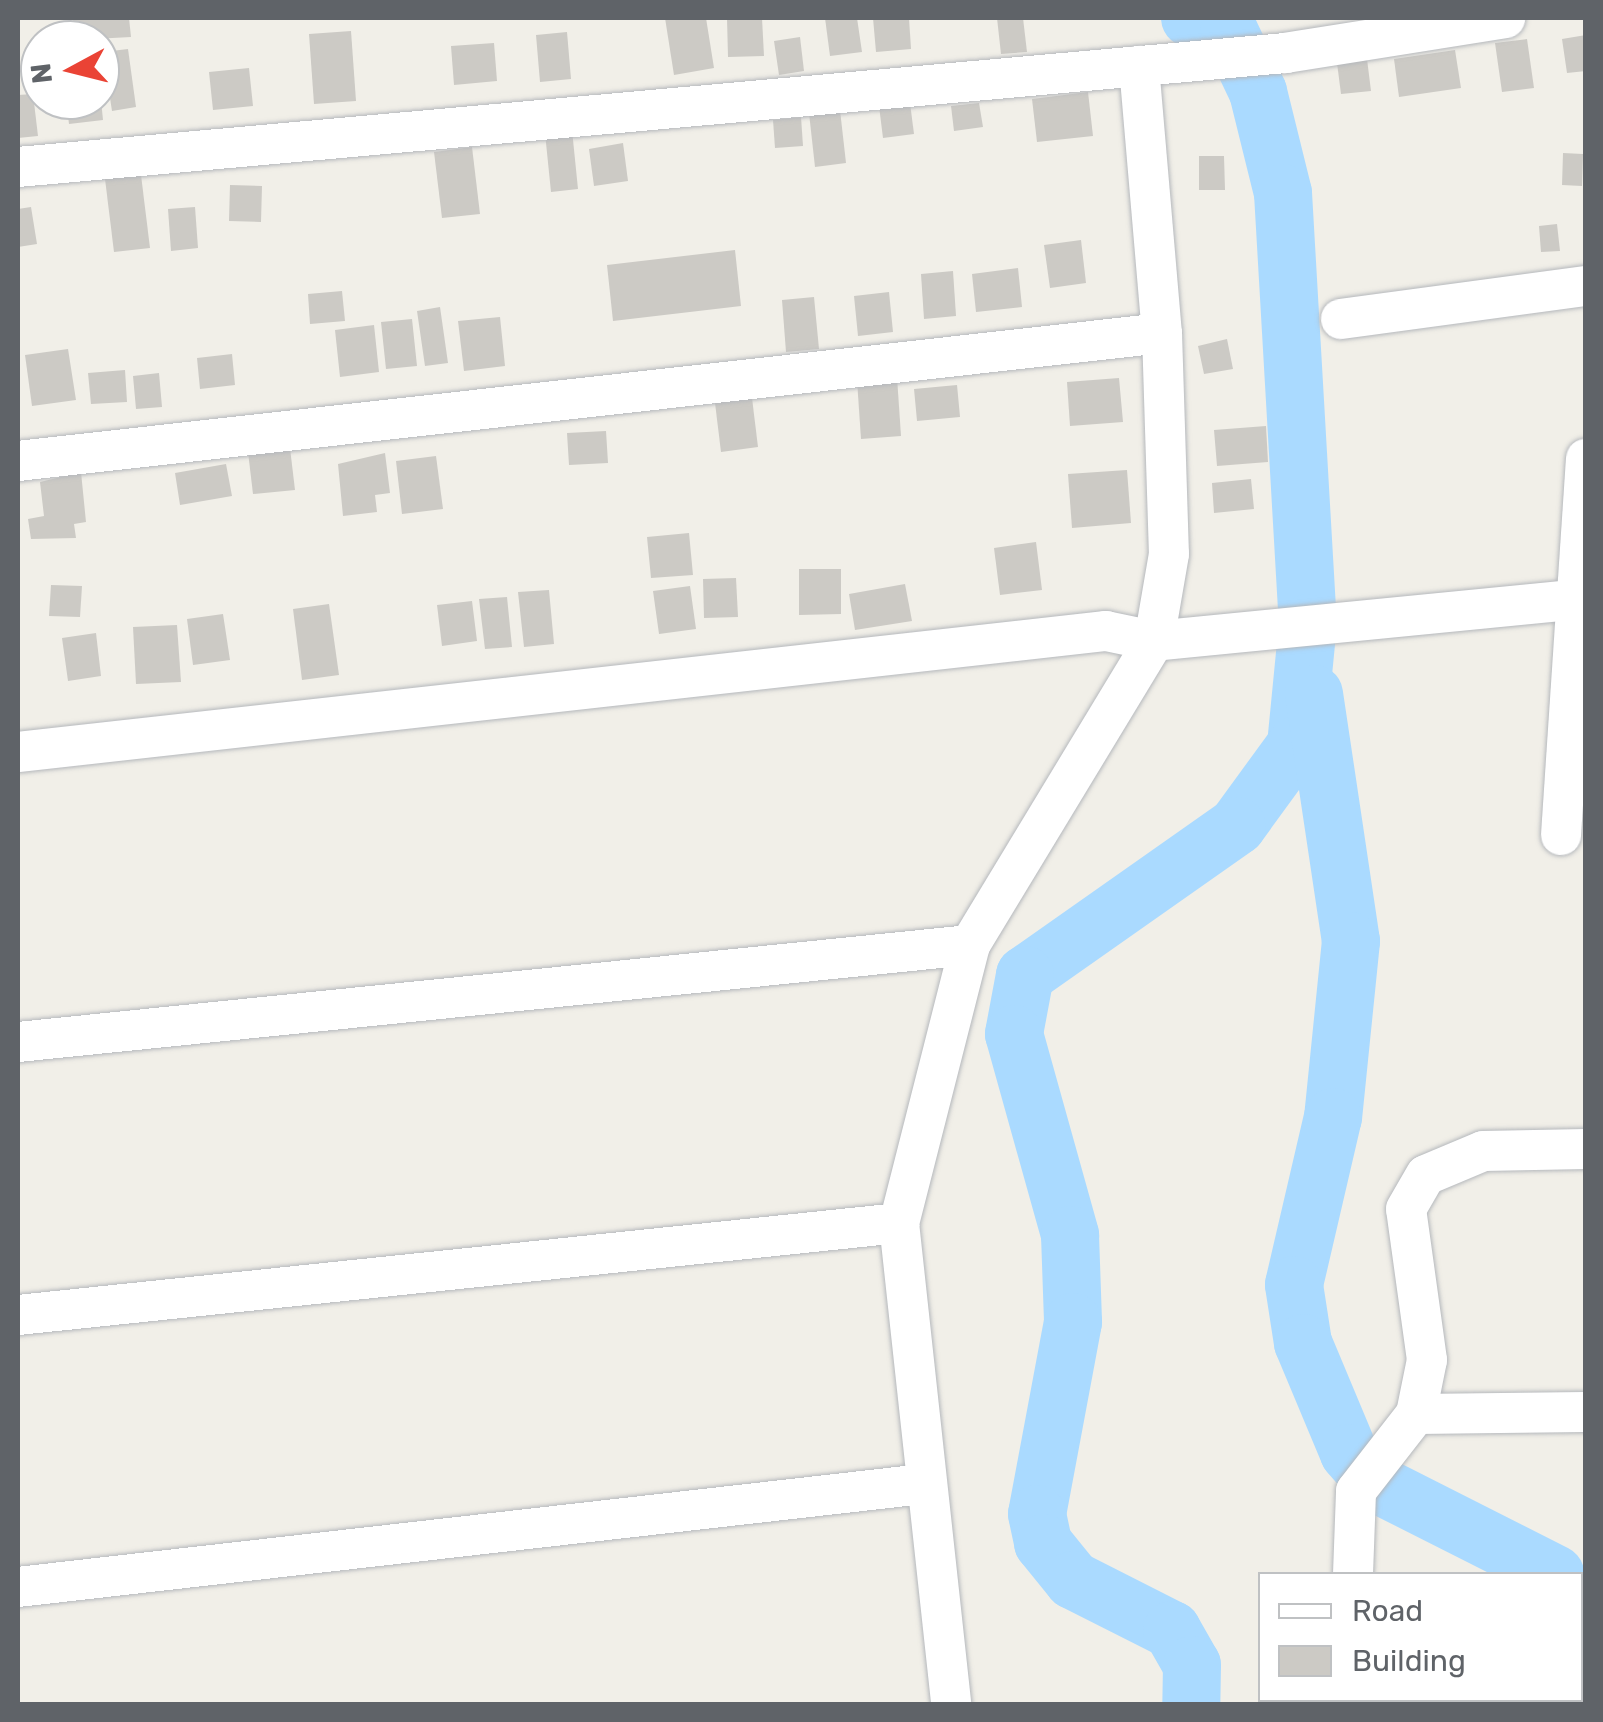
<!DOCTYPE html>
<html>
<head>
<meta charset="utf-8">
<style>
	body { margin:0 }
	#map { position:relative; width:1603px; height:1722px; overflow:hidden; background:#f1efe8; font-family:Rubik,sans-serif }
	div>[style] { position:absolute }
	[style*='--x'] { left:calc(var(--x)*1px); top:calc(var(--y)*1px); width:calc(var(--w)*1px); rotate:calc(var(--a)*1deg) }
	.river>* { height:58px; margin:-29px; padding:0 29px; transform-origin:29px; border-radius:29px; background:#aadaff }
	.building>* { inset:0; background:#cccac5 }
	.roads { filter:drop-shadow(0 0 2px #b5b8bc) drop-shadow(0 0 2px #b5b8bc) }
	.street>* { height:40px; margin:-20px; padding:0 20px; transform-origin:20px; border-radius:20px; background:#fff }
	span { translate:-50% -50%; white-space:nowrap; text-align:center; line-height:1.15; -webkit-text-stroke:9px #fff; paint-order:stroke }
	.frame { position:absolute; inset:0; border:20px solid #5f6368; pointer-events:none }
	.legend { position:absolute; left:1258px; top:1572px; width:325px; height:130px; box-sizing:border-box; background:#fff; border:2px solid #bfc1c3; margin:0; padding:12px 18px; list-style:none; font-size:30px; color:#5f6368 }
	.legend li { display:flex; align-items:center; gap:20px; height:50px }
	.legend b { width:50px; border:2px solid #bfc1c3 }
	.north { position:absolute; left:20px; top:20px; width:100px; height:100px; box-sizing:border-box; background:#fff; border:2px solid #bfc1c3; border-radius:50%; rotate:263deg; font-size:28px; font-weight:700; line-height:40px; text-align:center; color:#5f6368 }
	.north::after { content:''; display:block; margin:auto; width:35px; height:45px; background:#ea4335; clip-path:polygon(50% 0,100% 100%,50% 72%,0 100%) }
</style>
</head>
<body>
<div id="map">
	<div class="river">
		<div style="--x:1190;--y:18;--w:41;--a:18.4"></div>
		<div style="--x:1229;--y:31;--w:68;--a:64.6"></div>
		<div style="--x:1258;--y:92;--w:104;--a:76.1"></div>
		<div style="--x:1283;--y:193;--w:431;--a:86.7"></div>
		<div style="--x:1308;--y:623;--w:123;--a:95.6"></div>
		<div style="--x:1296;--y:745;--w:100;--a:126.1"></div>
		<div style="--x:1237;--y:826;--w:259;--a:144.9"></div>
		<div style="--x:1025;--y:975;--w:60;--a:100.6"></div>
		<div style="--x:1014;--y:1034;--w:209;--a:74.4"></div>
		<div style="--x:1070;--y:1235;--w:87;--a:88"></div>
		<div style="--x:1073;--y:1322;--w:195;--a:100.6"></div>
		<div style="--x:1037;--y:1514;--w:30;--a:78"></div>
		<div style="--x:1043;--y:1543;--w:48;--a:51"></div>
		<div style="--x:1073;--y:1580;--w:111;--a:26.8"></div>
		<div style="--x:1172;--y:1630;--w:40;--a:60.3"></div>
		<div style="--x:1192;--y:1665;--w:39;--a:91"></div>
		<div style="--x:1314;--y:694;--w:250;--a:81.5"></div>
		<div style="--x:1351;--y:941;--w:177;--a:95.8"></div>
		<div style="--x:1333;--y:1117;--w:172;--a:103.1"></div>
		<div style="--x:1294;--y:1285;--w:59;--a:81.2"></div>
		<div style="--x:1303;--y:1343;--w:119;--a:67.3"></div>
		<div style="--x:1349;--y:1453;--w:40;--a:49"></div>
		<div style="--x:1375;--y:1483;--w:202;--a:26.8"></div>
	</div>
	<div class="building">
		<div style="clip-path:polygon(73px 18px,129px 18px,131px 37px,75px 40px)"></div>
		<div style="clip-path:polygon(665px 18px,706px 18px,714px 68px,674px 75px)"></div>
		<div style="clip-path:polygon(727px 18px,762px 18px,764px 56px,728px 57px)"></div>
		<div style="clip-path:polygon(825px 18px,857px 18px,862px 52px,830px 56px)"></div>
		<div style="clip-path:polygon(873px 18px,909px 18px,911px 49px,876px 52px)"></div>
		<div style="clip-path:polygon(997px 18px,1023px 18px,1027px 52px,1001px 54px)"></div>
		<div style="clip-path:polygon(351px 31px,356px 101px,314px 104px,309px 34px)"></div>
		<div style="clip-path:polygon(567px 32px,571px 79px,540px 82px,536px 35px)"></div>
		<div style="clip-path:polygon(1586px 35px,1586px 71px,1567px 73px,1562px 39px)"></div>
		<div style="clip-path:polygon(800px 37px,804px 71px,779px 75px,774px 41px)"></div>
		<div style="clip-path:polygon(1527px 39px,1534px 88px,1502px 92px,1495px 43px)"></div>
		<div style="clip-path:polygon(494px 43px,497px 81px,454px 85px,451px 46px)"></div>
		<div style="clip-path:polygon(128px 49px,136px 107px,112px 111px,103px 52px)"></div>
		<div style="clip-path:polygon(1455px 50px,1461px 88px,1399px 97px,1394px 59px)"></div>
		<div style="clip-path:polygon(1367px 59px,1371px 91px,1341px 94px,1337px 63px)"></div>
		<div style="clip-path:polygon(249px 68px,253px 106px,213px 110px,209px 72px)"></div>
		<div style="clip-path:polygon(1088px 92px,1093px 136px,1037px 142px,1032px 99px)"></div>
		<div style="clip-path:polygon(33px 94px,38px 136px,18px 138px,18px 95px)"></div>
		<div style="clip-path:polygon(66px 100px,101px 100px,103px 120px,69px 124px)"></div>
		<div style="clip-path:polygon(910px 103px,914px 134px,883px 138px,879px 106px)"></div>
		<div style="clip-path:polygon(979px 103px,983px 127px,954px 131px,951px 106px)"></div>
		<div style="clip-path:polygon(840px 110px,846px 163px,815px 167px,809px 113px)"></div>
		<div style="clip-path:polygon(801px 117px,803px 146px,775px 148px,773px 120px)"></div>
		<div style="clip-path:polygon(572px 130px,578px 189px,551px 192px,545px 133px)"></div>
		<div style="clip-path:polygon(623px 143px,628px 181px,594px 186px,589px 149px)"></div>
		<div style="clip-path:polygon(472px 147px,480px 214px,442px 218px,434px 152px)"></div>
		<div style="clip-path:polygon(1563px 153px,1583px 154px,1582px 186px,1562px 185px)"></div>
		<div style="clip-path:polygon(1199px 156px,1224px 156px,1225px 190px,1199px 190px)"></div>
		<div style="clip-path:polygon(141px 175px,150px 248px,114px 252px,105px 179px)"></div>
		<div style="clip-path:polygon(230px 185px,262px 186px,261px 222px,229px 221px)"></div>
		<div style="clip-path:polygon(31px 207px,37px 244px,18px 247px,18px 209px)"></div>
		<div style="clip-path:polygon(195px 207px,198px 248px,171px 251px,168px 209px)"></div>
		<div style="clip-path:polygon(1557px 224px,1560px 251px,1541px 252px,1539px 226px)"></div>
		<div style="clip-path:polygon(1081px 240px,1086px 283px,1050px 288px,1044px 245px)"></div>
		<div style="clip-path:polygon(735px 250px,741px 306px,613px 321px,607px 265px)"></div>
		<div style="clip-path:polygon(1018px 268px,1022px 307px,976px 312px,972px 274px)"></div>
		<div style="clip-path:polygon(953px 271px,956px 316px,924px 319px,921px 274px)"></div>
		<div style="clip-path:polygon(342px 291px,345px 321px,310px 324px,308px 294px)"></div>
		<div style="clip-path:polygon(889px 292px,893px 332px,858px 336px,854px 296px)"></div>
		<div style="clip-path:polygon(814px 297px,819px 349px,786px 352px,782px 300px)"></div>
		<div style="clip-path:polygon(440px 307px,448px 363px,425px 366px,417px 311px)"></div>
		<div style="clip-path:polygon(500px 317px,505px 366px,464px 371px,458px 321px)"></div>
		<div style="clip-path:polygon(412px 319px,417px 366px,386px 369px,381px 322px)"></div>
		<div style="clip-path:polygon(374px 325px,379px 372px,340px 377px,335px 330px)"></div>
		<div style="clip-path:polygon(1227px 339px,1233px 369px,1204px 374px,1198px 346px)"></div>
		<div style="clip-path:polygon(68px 349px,76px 400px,32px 406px,25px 355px)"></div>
		<div style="clip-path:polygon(232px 354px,235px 385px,200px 389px,197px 358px)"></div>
		<div style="clip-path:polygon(125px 370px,127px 402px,91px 404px,88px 373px)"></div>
		<div style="clip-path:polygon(159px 373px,162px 407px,136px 409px,133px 376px)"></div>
		<div style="clip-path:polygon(897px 377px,901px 436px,861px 439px,857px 380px)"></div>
		<div style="clip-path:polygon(1119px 378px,1123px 422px,1070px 426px,1067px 382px)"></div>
		<div style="clip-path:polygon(957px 385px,960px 417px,917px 421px,914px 389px)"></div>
		<div style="clip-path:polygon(752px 398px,758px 447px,721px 452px,715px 403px)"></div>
		<div style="clip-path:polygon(1266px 426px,1268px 462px,1217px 466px,1214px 430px)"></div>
		<div style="clip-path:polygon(606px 431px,608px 463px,569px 465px,567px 433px)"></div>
		<div style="clip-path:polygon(290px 448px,295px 490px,253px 494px,248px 452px)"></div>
		<div style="clip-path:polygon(385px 453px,390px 493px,375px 495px,377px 512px,343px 516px,338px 464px)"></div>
		<div style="clip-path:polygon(436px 456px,443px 509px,402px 514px,396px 461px)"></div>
		<div style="clip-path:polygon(226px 464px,232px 496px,180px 505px,175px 473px)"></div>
		<div style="clip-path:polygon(1127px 470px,1131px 523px,1072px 528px,1068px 474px)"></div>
		<div style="clip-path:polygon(81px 472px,86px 522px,74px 524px,76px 538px,31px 539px,28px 519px,44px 516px,40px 482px)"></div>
		<div style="clip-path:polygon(1251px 479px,1254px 509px,1214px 513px,1212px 483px)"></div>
		<div style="clip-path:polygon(689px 533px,693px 575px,651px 578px,647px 537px)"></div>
		<div style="clip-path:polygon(1036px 542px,1042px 590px,1000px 595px,994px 548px)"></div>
		<div style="clip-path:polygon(799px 569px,841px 569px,841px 614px,799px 615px)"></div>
		<div style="clip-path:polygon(736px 578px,738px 617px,704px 618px,703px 579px)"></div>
		<div style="clip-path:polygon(905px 584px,912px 621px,855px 630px,849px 594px)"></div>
		<div style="clip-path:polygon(51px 585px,82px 586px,80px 617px,49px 616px)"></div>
		<div style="clip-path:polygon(690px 586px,696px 629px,659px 634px,653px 591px)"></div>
		<div style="clip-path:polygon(549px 590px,554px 644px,524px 647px,518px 592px)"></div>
		<div style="clip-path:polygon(507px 597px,512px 647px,485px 649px,479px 599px)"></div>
		<div style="clip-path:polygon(472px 601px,477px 641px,442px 646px,437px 605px)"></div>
		<div style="clip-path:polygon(329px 604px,339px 675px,302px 680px,293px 609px)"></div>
		<div style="clip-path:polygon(223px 614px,230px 660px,193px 665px,187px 619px)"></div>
		<div style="clip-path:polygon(177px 625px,181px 682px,136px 684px,133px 627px)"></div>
		<div style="clip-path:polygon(96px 633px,101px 676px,68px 681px,62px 638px)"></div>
	</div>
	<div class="roads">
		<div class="street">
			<div style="--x:1139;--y:66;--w:268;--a:85.1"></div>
			<div style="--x:18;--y:167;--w:1272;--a:-5.14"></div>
			<div style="--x:1285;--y:53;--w:223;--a:-9"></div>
			<div style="--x:1341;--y:319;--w:247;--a:-7.7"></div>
			<div style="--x:18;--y:461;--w:1151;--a:-6.38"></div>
			<div style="--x:1162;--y:333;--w:221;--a:88.2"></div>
			<div style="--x:1169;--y:554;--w:88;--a:99.8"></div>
			<div style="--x:1154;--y:641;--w:355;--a:121.2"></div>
			<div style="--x:970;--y:945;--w:287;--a:104.3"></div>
			<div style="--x:899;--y:1223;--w:484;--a:83.8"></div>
			<div style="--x:18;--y:752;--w:1095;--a:-6.35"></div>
			<div style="--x:1106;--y:631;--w:49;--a:11.8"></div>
			<div style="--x:1154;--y:641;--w:434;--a:-5.6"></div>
			<div style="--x:1561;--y:835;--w:377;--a:-86.2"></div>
			<div style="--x:18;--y:1042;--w:957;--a:-5.82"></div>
			<div style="--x:18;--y:1315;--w:886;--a:-5.96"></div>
			<div style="--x:1416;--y:1414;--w:170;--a:-0.7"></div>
			<div style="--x:1353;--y:1574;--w:83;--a:-87.9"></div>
			<div style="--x:1356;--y:1491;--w:98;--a:-52.1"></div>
			<div style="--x:1416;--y:1414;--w:55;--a:-78.5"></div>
			<div style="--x:1427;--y:1360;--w:152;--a:-97.9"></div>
			<div style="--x:1406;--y:1209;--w:39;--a:-60"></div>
			<div style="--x:1426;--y:1175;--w:62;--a:-22.8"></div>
			<div style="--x:1483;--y:1151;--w:103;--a:-1.1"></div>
			<div style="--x:18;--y:1587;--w:912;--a:-6.49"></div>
			<div style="--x:1350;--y:1704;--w:4;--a:-90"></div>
		</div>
	</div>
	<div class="frame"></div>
	<ul class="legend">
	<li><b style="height:12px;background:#fff"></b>Road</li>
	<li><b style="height:28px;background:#cccac5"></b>Building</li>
	</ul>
	<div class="north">N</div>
</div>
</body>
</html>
